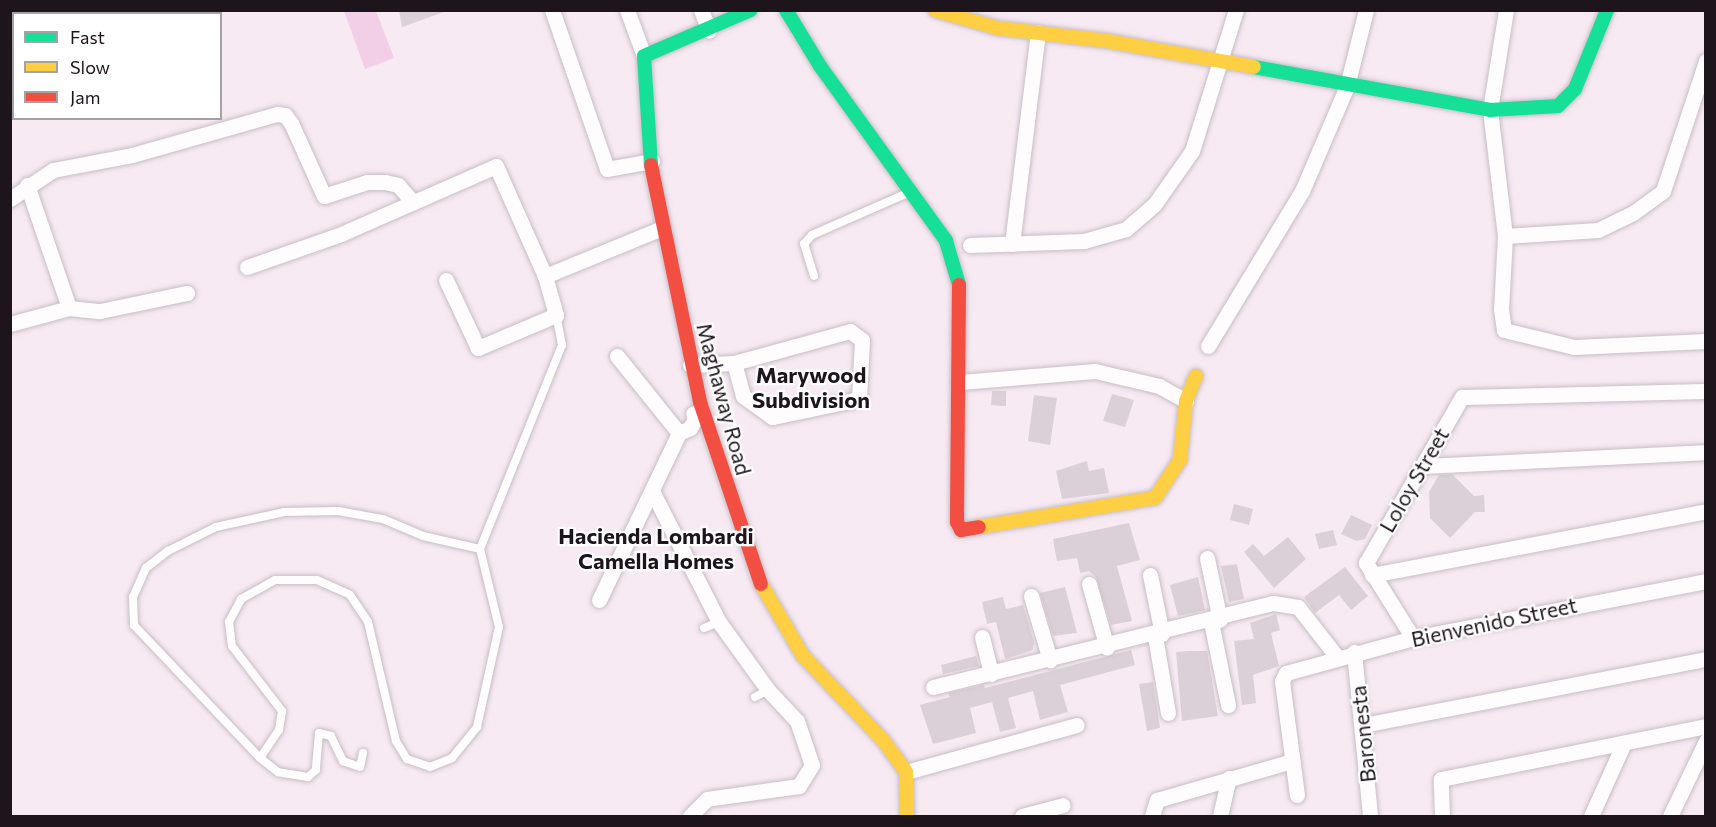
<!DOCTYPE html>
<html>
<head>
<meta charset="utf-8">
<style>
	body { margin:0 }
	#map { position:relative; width:1716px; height:827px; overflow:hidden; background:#f7eaf3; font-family:Commissioner,sans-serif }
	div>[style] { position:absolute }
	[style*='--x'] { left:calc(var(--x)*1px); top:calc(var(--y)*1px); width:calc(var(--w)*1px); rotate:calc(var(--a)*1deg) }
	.green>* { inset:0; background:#f2cfe7 }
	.building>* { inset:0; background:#dcd0d8 }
	.roads { filter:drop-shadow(0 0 2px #c8bdc5) drop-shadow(0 0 2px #c8bdc5) }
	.lane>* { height:8px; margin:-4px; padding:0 4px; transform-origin:4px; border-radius:4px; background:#fefcfd }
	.street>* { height:15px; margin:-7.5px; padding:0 7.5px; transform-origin:7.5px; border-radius:7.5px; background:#fefcfd }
	.fast>* { height:14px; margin:-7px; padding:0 7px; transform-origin:7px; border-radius:7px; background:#16e098 }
	.slow>* { height:14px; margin:-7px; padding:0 7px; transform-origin:7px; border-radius:7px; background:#ffcf43 }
	.jam>* { height:14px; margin:-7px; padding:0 7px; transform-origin:7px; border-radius:7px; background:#f24e42 }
	span { translate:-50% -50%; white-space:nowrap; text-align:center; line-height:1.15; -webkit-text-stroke:4.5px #fff; paint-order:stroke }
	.street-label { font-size:21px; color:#1e141b }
	.neighbourhood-label { font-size:22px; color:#1e141b; font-weight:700 }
	.frame { position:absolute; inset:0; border:12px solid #1e141b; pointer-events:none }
	.legend { position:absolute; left:12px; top:12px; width:210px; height:108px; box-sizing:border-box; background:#fff; border:2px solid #a5a1a4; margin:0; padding:8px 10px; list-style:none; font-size:18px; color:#1e141b }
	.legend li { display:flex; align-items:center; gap:12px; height:30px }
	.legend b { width:30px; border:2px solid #a5a1a4 }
</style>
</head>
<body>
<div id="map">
	<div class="green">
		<div style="clip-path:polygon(344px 11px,376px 11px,394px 58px,365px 69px)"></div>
	</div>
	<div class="building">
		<div style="clip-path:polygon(399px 10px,444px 10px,444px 12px,402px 27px)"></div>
		<div style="clip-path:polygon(992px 391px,1006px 391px,1006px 406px,991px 405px)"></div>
		<div style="clip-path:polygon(1112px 394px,1134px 400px,1125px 427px,1103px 421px)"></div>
		<div style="clip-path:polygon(1034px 395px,1057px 398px,1050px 445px,1028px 441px)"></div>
		<div style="clip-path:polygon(1087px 461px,1089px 471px,1104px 468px,1109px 493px,1062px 499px,1056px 471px)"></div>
		<div style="clip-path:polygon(1452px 474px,1474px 496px,1484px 495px,1485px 512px,1475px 512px,1450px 538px,1430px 518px,1429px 492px,1439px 475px)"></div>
		<div style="clip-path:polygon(1234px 504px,1253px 509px,1249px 525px,1230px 520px)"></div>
		<div style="clip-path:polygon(1351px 515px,1372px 525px,1365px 539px,1357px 541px,1341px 534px)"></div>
		<div style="clip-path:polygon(1129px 523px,1140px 560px,1117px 566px,1132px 621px,1111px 625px,1096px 577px,1089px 571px,1080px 573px,1077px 558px,1057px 561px,1053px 539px)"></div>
		<div style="clip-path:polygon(1333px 530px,1337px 545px,1319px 549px,1315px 534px)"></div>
		<div style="clip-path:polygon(1288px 537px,1306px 559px,1274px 588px,1244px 552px,1253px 544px,1264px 556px)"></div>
		<div style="clip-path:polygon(1237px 564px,1244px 599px,1229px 602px,1221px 566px)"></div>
		<div style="clip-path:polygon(1345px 567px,1368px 596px,1351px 610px,1339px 595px,1315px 613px,1304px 597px)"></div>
		<div style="clip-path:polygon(1198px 577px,1205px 610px,1178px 616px,1170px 585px)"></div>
		<div style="clip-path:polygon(1065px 587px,1077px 633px,1053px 636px,1040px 593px)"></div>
		<div style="clip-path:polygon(1003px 597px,1006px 609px,1023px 605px,1034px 642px,1033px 650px,1005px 659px,996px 622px,987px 624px,982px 602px)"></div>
		<div style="clip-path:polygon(1276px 614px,1280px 630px,1271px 633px,1279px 666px,1253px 675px,1256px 703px,1242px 705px,1234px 641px,1254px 639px,1250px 623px)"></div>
		<div style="clip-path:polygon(1131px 650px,1135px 665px,1060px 685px,1068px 712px,1040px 720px,1033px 691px,1008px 698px,1016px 728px,1000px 732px,992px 702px,970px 708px,976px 733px,933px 744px,920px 705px,950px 697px,948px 693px,984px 685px,985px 688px)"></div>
		<div style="clip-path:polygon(1189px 651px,1207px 651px,1218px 716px,1182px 721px,1176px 652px)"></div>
		<div style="clip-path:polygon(976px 656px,979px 666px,943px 674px,941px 665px)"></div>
		<div style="clip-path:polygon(1153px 682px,1160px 728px,1147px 731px,1139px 684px)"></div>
	</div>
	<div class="roads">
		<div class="lane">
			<div style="--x:814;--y:276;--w:34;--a:-107"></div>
			<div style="--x:804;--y:244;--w:12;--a:-48"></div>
			<div style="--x:812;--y:235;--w:107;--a:-23.7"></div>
			<div style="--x:704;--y:628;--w:16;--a:-22"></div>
			<div style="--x:755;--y:697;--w:15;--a:-28"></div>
			<div style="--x:363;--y:753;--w:14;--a:102"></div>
			<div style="--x:360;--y:767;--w:18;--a:-161"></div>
			<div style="--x:343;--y:761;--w:28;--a:-116"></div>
			<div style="--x:331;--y:736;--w:12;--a:-166"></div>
			<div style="--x:319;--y:733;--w:37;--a:95"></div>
			<div style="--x:316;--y:770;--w:11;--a:139"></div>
			<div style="--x:308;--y:777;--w:30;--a:-171"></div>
			<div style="--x:278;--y:772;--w:23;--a:-142"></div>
			<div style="--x:260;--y:758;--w:183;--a:-133.5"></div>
			<div style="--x:134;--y:625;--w:28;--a:-92"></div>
			<div style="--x:133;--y:597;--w:32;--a:-66"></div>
			<div style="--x:146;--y:568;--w:28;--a:-38"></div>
			<div style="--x:168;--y:551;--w:54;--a:-26.6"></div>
			<div style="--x:216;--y:527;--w:70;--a:-12.4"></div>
			<div style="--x:284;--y:512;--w:54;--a:-1.1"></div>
			<div style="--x:338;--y:511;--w:46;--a:10.1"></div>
			<div style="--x:383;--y:519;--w:43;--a:23"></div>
			<div style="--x:423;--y:536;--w:58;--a:12.8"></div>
			<div style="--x:260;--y:758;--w:34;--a:-56"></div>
			<div style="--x:279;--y:730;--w:19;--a:-81"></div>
			<div style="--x:282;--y:711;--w:82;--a:-127.6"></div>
			<div style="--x:232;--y:646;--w:24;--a:-97"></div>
			<div style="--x:229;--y:622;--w:26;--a:-62"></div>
			<div style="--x:241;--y:599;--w:39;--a:-29"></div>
			<div style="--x:275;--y:580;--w:42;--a:0"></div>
			<div style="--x:317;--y:580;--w:36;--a:24"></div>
			<div style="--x:350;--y:595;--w:32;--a:56"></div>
			<div style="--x:368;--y:622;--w:122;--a:76.8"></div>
			<div style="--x:396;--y:741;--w:21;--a:59"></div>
			<div style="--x:407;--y:759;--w:24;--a:19"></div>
			<div style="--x:430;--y:767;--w:24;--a:-22"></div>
			<div style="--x:452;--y:758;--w:40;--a:-51"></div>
			<div style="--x:477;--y:727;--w:102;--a:-77.6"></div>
			<div style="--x:499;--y:627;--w:80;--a:-103.7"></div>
			<div style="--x:480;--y:549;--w:220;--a:-68.1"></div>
			<div style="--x:562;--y:345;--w:31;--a:-101"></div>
		</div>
		<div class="street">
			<div style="--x:552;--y:10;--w:168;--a:70.9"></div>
			<div style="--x:607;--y:169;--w:46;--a:-10.1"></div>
			<div style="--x:627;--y:10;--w:49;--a:69.7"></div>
			<div style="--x:701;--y:10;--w:22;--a:69"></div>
			<div style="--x:1506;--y:10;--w:101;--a:99.1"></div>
			<div style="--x:1490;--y:110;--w:127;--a:83.2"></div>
			<div style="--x:1505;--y:236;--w:73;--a:93.1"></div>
			<div style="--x:1501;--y:309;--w:21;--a:82"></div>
			<div style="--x:1504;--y:330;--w:72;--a:13.7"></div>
			<div style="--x:1574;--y:347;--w:132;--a:-2.6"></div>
			<div style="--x:27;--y:185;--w:130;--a:71.1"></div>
			<div style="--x:10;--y:199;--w:52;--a:-34"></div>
			<div style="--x:53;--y:170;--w:80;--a:-10.8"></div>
			<div style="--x:132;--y:155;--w:151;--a:-15.8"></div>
			<div style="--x:277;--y:114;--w:8;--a:7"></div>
			<div style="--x:285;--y:115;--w:10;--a:53"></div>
			<div style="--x:291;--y:123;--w:80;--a:65.7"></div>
			<div style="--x:324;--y:196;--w:45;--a:-18"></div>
			<div style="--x:367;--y:182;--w:18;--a:0"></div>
			<div style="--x:385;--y:182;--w:13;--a:13"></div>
			<div style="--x:398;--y:185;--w:23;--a:49"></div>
			<div style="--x:1505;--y:236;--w:93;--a:-3.7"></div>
			<div style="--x:1598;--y:230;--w:39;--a:-26"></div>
			<div style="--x:1633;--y:213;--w:37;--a:-36"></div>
			<div style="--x:1663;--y:191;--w:137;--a:-71.7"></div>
			<div style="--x:1012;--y:244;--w:213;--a:-83"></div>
			<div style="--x:970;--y:245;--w:114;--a:-2"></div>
			<div style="--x:1084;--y:241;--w:44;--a:-15.9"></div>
			<div style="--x:1126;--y:229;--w:37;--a:-41"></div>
			<div style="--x:1154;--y:205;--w:66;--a:-54.9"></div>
			<div style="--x:1192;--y:151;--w:148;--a:-72.7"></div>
			<div style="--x:247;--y:267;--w:100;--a:-19.3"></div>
			<div style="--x:341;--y:234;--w:169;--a:-23.7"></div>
			<div style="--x:496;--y:166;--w:120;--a:66"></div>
			<div style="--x:545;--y:276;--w:41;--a:74.2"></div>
			<div style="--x:556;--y:315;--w:85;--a:157.1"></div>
			<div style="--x:478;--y:348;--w:75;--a:-115.2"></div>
			<div style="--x:545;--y:276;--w:126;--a:-22.3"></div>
			<div style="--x:10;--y:324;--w:61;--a:-15.2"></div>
			<div style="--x:69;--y:308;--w:31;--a:6"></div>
			<div style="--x:100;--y:311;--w:89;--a:-11.7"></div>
			<div style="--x:1208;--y:346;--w:181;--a:-58.8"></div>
			<div style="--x:1302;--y:191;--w:114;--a:-66.8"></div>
			<div style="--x:1347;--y:86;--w:78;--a:-76"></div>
			<div style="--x:617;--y:356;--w:99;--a:51.2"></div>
			<div style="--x:690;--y:365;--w:44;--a:-2.6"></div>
			<div style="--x:734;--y:363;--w:120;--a:-15.4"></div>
			<div style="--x:850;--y:331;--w:15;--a:37"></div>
			<div style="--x:862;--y:340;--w:59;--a:92.9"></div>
			<div style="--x:859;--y:399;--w:89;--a:168.3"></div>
			<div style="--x:772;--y:417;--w:36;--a:-144"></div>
			<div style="--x:743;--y:396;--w:34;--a:-105"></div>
			<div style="--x:960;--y:382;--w:135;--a:-4.7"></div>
			<div style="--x:1095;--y:371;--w:66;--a:13.2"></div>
			<div style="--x:1159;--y:386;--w:31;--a:29"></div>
			<div style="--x:1424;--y:466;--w:282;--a:-2.8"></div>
			<div style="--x:652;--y:491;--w:147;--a:62.9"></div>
			<div style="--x:719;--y:622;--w:84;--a:54.2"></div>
			<div style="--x:768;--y:690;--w:42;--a:46.9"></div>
			<div style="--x:797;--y:721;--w:46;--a:71.2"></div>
			<div style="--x:812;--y:765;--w:25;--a:122"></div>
			<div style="--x:799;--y:786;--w:93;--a:172"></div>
			<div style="--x:707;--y:799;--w:24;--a:135"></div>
			<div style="--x:1207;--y:558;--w:63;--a:78.2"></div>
			<div style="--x:1150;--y:575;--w:60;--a:78.5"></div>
			<div style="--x:1372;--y:575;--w:340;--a:-10.8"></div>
			<div style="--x:1089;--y:584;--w:66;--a:74.3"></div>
			<div style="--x:1031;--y:596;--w:67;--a:73.5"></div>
			<div style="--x:599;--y:600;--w:185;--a:-64.4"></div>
			<div style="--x:679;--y:433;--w:12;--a:-24"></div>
			<div style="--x:690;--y:428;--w:10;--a:-61"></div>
			<div style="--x:695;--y:419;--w:6;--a:-108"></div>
			<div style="--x:1211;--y:622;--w:85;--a:78.4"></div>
			<div style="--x:1155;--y:636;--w:78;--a:80.4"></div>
			<div style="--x:982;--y:637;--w:38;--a:76"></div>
			<div style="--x:1413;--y:638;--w:89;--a:-122.1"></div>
			<div style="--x:1366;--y:563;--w:192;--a:-60"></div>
			<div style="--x:1462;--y:397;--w:244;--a:-1.4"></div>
			<div style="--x:1354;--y:652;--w:165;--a:84.4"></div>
			<div style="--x:933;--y:687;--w:350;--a:-13.9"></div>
			<div style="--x:1273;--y:603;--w:25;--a:9"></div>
			<div style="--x:1298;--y:607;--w:63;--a:52"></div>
			<div style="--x:1363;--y:725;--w:349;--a:-10.9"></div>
			<div style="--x:906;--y:772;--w:177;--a:-15.4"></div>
			<div style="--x:1297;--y:795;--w:115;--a:-97.5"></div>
			<div style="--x:1282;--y:681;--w:9;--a:-63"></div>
			<div style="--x:1286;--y:673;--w:132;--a:-15.4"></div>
			<div style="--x:1413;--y:638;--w:298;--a:-11"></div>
			<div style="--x:1022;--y:816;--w:42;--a:-15"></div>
			<div style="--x:1152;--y:816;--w:17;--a:-73"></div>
			<div style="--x:1157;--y:800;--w:141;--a:-16.1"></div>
			<div style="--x:1220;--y:816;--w:39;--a:-77"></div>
			<div style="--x:1442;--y:816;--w:37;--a:-92"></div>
			<div style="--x:1441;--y:779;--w:270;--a:-11.3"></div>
			<div style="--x:1591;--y:816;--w:78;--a:-65.7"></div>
			<div style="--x:1670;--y:816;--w:83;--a:-64.4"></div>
		</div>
		<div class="fast">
			<div style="--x:786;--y:10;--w:66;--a:58.7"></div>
			<div style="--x:820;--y:66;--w:216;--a:54.2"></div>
			<div style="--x:946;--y:241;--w:46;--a:73.5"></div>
			<div style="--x:1254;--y:67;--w:240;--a:10.3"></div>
			<div style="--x:1490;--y:110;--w:68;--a:-3.4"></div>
			<div style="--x:1558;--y:106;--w:24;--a:-45"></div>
			<div style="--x:1575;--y:89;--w:85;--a:-67.9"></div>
			<div style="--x:651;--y:165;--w:109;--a:-93.7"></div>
			<div style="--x:644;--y:56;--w:116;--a:-23.3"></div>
		</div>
		<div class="slow">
			<div style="--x:935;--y:10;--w:65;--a:16.2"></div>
			<div style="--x:997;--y:28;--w:111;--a:6.7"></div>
			<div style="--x:1107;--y:41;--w:149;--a:10"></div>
			<div style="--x:979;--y:527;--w:178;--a:-9.4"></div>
			<div style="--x:1155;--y:498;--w:45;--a:-56.7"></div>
			<div style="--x:1180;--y:460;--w:59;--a:-84.2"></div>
			<div style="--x:1186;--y:401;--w:27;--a:-68"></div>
			<div style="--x:761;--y:584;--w:83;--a:59.7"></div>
			<div style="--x:803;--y:656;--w:116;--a:46.4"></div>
			<div style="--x:883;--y:740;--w:39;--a:54"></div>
			<div style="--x:906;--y:772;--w:44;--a:88.7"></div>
		</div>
		<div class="jam">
			<div style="--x:651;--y:165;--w:242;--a:78.3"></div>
			<div style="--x:700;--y:402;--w:192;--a:71.5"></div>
			<div style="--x:959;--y:285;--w:237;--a:90.5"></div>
			<div style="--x:957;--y:522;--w:9;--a:63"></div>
			<div style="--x:961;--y:530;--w:18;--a:-9"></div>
		</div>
	</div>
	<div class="street-label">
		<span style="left:724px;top:399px;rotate:75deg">Maghaway Road</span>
		<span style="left:1414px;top:480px;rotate:-60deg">Loloy Street</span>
		<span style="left:1494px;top:622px;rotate:-12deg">Bienvenido Street</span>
		<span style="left:1363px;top:734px;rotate:-96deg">Baronesta</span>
	</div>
	<div class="neighbourhood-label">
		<span style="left:811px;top:387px">Marywood<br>Subdivision</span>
		<span style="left:656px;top:548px">Hacienda Lombardi<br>Camella Homes</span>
	</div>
	<div class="frame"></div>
	<ul class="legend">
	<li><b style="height:8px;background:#16e098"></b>Fast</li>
	<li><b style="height:8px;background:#ffcf43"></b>Slow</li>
	<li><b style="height:8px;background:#f24e42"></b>Jam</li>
	</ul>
</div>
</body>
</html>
